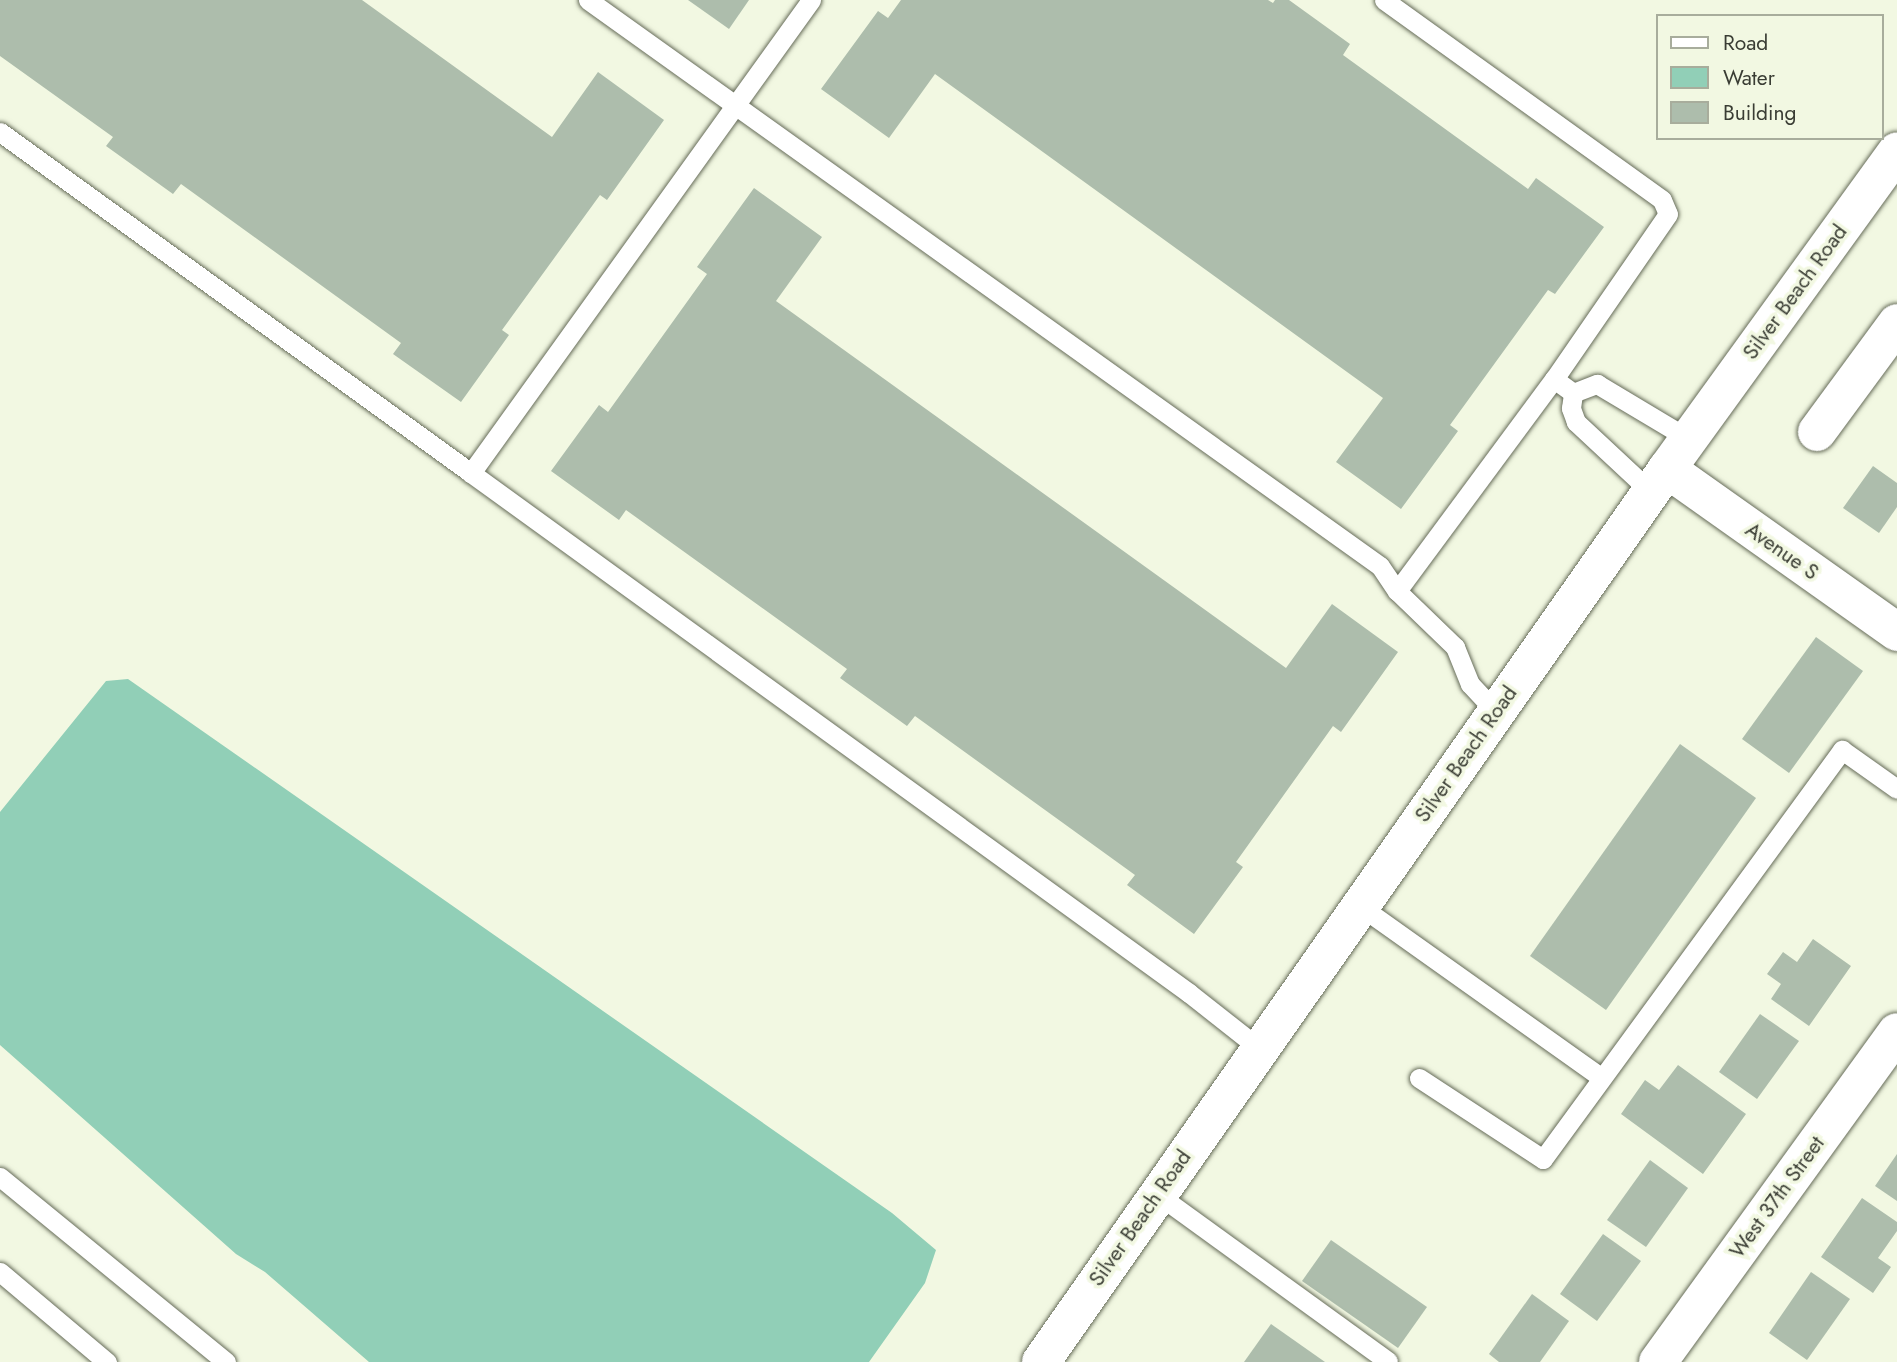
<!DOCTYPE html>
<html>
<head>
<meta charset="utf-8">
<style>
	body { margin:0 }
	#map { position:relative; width:1897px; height:1362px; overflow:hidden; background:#f2f8e2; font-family:Jost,sans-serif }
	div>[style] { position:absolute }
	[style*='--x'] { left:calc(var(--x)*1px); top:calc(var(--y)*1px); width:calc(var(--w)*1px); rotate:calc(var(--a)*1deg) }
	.water>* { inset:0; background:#91cfb7 }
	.building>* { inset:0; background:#adbdac }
	.roads { filter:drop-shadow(0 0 2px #666c59) drop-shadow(0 0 2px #666c59) }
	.service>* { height:19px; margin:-9.5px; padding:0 9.5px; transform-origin:9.5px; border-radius:9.5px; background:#fff }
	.minor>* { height:38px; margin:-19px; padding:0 19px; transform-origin:19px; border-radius:19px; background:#fff }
	.tertiary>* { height:38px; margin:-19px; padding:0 19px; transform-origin:19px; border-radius:19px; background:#fff }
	span { translate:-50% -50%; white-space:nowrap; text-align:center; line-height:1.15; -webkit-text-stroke:7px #f2f8e2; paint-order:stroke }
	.street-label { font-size:21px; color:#3a3d34 }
	.legend { position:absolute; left:1656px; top:14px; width:228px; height:126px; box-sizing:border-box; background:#f2f8e2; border:2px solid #a8ad9c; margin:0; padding:9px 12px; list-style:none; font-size:21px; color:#3a3d34 }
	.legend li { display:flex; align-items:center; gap:14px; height:35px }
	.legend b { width:35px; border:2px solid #a8ad9c }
</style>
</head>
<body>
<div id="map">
	<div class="water">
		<div style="clip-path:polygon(128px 679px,892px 1213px,936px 1250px,925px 1283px,869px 1362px,369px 1362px,265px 1272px,236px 1254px,0 1045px,0 812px,106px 681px)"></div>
	</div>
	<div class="building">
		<div style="clip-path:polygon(0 0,362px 0,552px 137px,598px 72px,664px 120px,607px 200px,600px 195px,502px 330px,509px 335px,461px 402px,393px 354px,401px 343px,181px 184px,173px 194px,106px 146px,113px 137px,0 56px)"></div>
		<div style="clip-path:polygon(688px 0,749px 0,729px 29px)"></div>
		<div style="clip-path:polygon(901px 0,1268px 0,1273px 3px,1275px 0,1289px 0,1350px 44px,1343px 55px,1528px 189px,1536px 178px,1604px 227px,1555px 294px,1548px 290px,1450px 425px,1458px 431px,1401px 509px,1336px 462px,1383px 398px,935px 74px,889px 138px,821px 89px,878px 11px,888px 18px)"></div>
		<div style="clip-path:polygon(754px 188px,822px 237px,776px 301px,1286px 668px,1332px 604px,1398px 652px,1341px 732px,1333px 726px,1236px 862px,1243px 867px,1194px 934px,1127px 885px,1135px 875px,915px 716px,907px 726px,840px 678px,847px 669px,626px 510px,619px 520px,551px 471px,599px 405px,608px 412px,707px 274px,697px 267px)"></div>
		<div style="clip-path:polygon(1873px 466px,1897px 483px,1897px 507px,1879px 533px,1843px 508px)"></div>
		<div style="clip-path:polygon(1816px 637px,1863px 671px,1789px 773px,1742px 739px)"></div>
		<div style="clip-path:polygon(1680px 744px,1756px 798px,1606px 1010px,1530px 956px)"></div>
		<div style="clip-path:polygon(1813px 939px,1851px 966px,1809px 1026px,1771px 999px,1781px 984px,1767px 974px,1783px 952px,1797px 962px)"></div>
		<div style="clip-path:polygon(1760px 1014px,1799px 1041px,1757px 1099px,1719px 1072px)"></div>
		<div style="clip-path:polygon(1678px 1065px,1746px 1114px,1703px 1174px,1621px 1114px,1645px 1080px,1659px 1090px)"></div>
		<div style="clip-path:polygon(1897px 1154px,1897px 1201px,1875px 1186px)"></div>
		<div style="clip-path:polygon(1650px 1160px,1688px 1188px,1646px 1247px,1607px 1220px)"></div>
		<div style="clip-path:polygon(1862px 1198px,1897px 1222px,1897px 1231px,1878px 1258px,1891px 1267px,1873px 1293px,1821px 1257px)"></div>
		<div style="clip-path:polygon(1603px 1234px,1641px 1261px,1597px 1321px,1560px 1294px)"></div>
		<div style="clip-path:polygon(1331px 1240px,1427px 1307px,1398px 1348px,1302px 1281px)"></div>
		<div style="clip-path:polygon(1811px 1272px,1850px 1299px,1807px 1360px,1769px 1333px)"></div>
		<div style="clip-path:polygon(1532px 1294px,1569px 1321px,1540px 1362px,1499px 1362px,1489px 1354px)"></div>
		<div style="clip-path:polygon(1271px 1324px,1325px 1362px,1244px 1362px)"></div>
	</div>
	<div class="roads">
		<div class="service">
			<div style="--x:588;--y:0;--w:973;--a:35.55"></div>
			<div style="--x:1380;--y:566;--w:30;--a:56"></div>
			<div style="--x:1397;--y:591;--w:81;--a:44"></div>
			<div style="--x:1455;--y:647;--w:40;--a:68"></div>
			<div style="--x:1470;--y:684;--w:38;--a:47"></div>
			<div style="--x:811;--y:0;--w:583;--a:125.71"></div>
			<div style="--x:471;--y:473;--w:887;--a:35.91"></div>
			<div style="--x:1189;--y:993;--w:89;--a:38.2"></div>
			<div style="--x:1384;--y:0;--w:342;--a:35.7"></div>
			<div style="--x:1662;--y:200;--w:15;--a:67"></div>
			<div style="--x:1668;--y:214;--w:201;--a:124.6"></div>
			<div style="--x:1554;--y:379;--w:24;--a:36"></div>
			<div style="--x:0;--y:132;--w:581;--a:35.9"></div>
			<div style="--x:1651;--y:492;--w:103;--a:-137"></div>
			<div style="--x:1576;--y:422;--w:15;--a:-110"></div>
			<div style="--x:1571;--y:408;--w:15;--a:-82"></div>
			<div style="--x:1573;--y:393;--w:26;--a:-21"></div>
			<div style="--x:1597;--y:384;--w:107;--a:30.9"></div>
			<div style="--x:1397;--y:591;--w:264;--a:-53.5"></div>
			<div style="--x:1360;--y:906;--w:296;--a:35.4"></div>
			<div style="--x:1419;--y:1078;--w:148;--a:33.2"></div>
			<div style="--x:1543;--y:1159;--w:507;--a:-53.83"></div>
			<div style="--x:1842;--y:750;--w:67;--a:35.3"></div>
			<div style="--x:0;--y:1177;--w:292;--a:39.3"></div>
			<div style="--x:1157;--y:1194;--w:285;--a:35.9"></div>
			<div style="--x:0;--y:1272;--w:140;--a:40.1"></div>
		</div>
		<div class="minor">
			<div style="--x:1658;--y:1362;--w:407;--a:-54.1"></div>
		</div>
		<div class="tertiary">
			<div style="--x:1817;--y:432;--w:135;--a:-53.7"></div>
			<div style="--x:1667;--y:469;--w:282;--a:35.3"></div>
			<div style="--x:1041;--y:1362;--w:1091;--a:-54.97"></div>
			<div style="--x:1667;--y:469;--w:392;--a:-54.1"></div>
		</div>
	</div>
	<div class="street-label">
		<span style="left:1795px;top:292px;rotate:-54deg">Silver Beach Road</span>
		<span style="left:1782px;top:551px;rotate:35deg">Avenue S</span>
		<span style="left:1466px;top:754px;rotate:-55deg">Silver Beach Road</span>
		<span style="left:1777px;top:1197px;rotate:-54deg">West 37th Street</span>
		<span style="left:1140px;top:1218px;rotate:-55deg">Silver Beach Road</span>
	</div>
	<ul class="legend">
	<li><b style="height:9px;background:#fff"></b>Road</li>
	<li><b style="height:19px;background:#91cfb7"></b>Water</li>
	<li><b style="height:19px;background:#adbdac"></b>Building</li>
	</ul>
</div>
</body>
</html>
